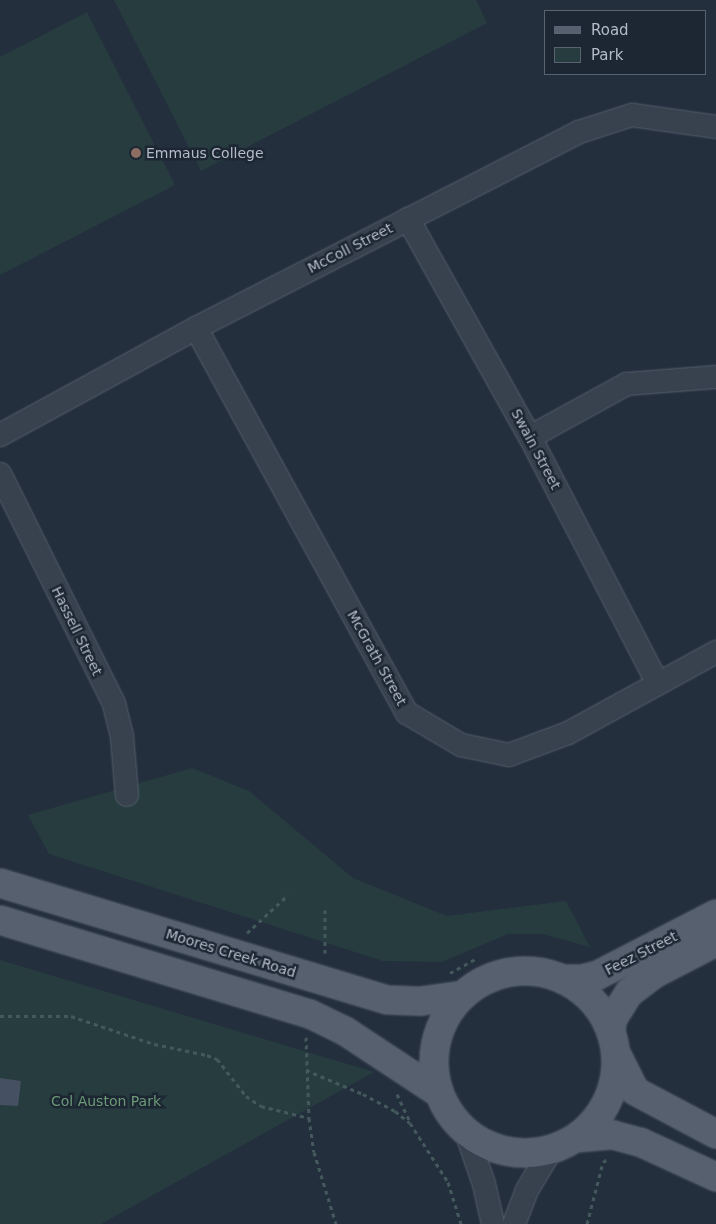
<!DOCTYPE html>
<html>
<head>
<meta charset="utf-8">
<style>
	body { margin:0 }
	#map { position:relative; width:716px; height:1224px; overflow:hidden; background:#242f3e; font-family:"DejaVu Sans",sans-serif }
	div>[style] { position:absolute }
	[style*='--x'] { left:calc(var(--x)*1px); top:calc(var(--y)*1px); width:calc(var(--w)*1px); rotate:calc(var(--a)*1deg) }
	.green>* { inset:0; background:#263c3f }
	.building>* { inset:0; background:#455162 }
	.path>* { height:3px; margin-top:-1.5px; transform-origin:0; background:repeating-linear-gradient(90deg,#44595c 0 4px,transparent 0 8px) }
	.roads { filter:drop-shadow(0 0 1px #565f6c) drop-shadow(0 0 1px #565f6c) }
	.minor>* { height:22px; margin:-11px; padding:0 11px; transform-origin:11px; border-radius:11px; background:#38414e }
	.major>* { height:28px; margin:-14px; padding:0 14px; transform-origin:14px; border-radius:14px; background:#56606e }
	.major>.ring { margin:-14px; padding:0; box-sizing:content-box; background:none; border:28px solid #56606e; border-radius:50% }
	.dots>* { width:14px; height:14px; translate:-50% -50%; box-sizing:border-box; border:2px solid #1d2633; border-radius:50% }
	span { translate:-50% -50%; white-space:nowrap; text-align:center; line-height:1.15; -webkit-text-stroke:5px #1d2633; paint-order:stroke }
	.poi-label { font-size:14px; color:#b4bcc9 }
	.left { translate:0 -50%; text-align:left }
	.street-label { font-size:14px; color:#b4bcc9 }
	.park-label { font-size:14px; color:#6b9a76 }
	.legend { position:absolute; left:544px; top:10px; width:162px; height:65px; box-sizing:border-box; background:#1d2633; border:1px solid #59626f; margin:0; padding:6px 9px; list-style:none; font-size:15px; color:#b4bcc9 }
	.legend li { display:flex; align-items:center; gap:10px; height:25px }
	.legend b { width:25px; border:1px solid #59626f }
</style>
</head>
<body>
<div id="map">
	<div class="green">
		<div style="clip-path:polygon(114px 0,476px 0,487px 23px,201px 171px)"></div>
		<div style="clip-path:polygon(87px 12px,175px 185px,0 275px,0 57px)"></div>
		<div style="clip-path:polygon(192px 768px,249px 791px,353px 878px,447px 916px,566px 901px,590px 947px,543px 934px,508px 934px,442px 962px,383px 961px,49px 854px,28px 815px)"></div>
		<div style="clip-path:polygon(0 960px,374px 1072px,101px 1224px,0 1224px)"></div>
	</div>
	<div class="building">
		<div style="clip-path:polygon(0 1078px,21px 1081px,18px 1106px,0 1105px)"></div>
	</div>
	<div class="path">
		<div style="--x:247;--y:933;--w:56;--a:-42.8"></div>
		<div style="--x:325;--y:953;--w:43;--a:-90"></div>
		<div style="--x:450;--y:973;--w:31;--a:-29"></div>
		<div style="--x:0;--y:1016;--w:71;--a:0"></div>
		<div style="--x:71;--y:1016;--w:88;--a:18.6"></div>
		<div style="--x:154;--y:1044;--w:54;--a:11.7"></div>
		<div style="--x:207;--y:1055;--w:11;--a:22"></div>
		<div style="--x:217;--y:1059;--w:47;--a:51.9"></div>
		<div style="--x:246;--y:1096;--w:18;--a:34"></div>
		<div style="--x:261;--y:1106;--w:49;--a:14"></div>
		<div style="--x:306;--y:1037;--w:81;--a:87.9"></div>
		<div style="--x:309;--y:1118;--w:34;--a:82"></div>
		<div style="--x:314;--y:1152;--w:75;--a:73"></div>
		<div style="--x:306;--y:1070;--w:62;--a:22.8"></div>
		<div style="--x:363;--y:1094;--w:36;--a:28"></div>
		<div style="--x:395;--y:1111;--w:19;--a:39"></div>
		<div style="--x:410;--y:1123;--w:70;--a:57.2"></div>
		<div style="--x:448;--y:1182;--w:44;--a:72.8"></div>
		<div style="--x:397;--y:1094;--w:31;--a:65"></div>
		<div style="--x:587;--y:1224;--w:64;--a:-75.5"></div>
		<div style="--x:603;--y:1162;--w:6;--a:-31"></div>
	</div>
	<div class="roads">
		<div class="minor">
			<div style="--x:408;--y:219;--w:250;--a:60.8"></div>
			<div style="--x:530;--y:437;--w:276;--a:62.6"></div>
			<div style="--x:196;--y:328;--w:439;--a:61.3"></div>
			<div style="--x:407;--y:713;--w:63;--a:30.7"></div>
			<div style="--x:461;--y:745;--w:49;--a:11.8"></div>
			<div style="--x:509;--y:755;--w:63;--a:-20.4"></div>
			<div style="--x:568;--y:733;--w:169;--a:-28.7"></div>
			<div style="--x:0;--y:435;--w:223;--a:-28.6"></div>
			<div style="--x:196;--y:328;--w:430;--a:-27.1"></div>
			<div style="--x:579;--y:132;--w:56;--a:-17.8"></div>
			<div style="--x:632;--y:115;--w:85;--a:8.1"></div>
			<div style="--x:530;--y:437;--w:111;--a:-28.7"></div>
			<div style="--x:627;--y:384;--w:89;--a:-4.5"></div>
			<div style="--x:0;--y:474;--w:257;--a:63.6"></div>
			<div style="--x:114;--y:704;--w:34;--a:76"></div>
			<div style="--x:122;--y:737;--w:58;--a:85.1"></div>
			<div style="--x:466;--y:1132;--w:55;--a:70.9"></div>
			<div style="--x:484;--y:1184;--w:41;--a:77.3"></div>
			<div style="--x:514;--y:1224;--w:36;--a:-69"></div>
			<div style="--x:527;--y:1190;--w:47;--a:-59"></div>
		</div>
		<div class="major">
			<div style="--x:0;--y:883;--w:405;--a:16.8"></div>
			<div style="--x:388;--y:1000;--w:33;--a:2"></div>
			<div style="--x:421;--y:1001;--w:43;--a:-7.9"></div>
			<div style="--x:0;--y:920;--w:324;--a:16.9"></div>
			<div style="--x:310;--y:1014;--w:39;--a:26"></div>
			<div style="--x:345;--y:1031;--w:113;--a:33.4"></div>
			<div class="ring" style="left:434px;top:971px;width:154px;height:154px"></div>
			<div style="--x:562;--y:979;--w:20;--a:0"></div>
			<div style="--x:582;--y:979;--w:16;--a:-14"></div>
			<div style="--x:598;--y:975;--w:133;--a:-27.3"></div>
			<div style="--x:611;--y:1032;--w:12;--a:-85"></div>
			<div style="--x:612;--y:1020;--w:32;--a:-58"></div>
			<div style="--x:629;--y:993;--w:31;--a:-37"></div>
			<div style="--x:654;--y:974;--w:70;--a:-27.3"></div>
			<div style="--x:616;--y:1053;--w:42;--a:63.4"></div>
			<div style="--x:635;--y:1091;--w:92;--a:28"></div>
			<div style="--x:576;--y:1138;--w:37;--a:-5"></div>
			<div style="--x:613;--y:1135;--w:28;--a:15"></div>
			<div style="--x:640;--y:1142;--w:84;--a:24.7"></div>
		</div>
	</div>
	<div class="dots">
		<div style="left:136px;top:153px;background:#8d6e63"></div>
	</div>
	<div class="poi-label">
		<span class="left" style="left:146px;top:153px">Emmaus College</span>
	</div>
	<div class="street-label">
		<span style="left:350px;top:248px;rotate:-27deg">McColl Street</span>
		<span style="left:536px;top:449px;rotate:62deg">Swain Street</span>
		<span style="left:77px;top:631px;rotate:64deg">Hassell Street</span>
		<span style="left:377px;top:658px;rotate:61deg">McGrath Street</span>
		<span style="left:231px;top:953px;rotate:17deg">Moores Creek Road</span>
		<span style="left:641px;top:953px;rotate:-27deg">Feez Street</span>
	</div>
	<div class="park-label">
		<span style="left:106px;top:1101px">Col Auston Park</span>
	</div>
	<ul class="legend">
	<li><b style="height:6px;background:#56606e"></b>Road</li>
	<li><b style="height:14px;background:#263c3f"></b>Park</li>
	</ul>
</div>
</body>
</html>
